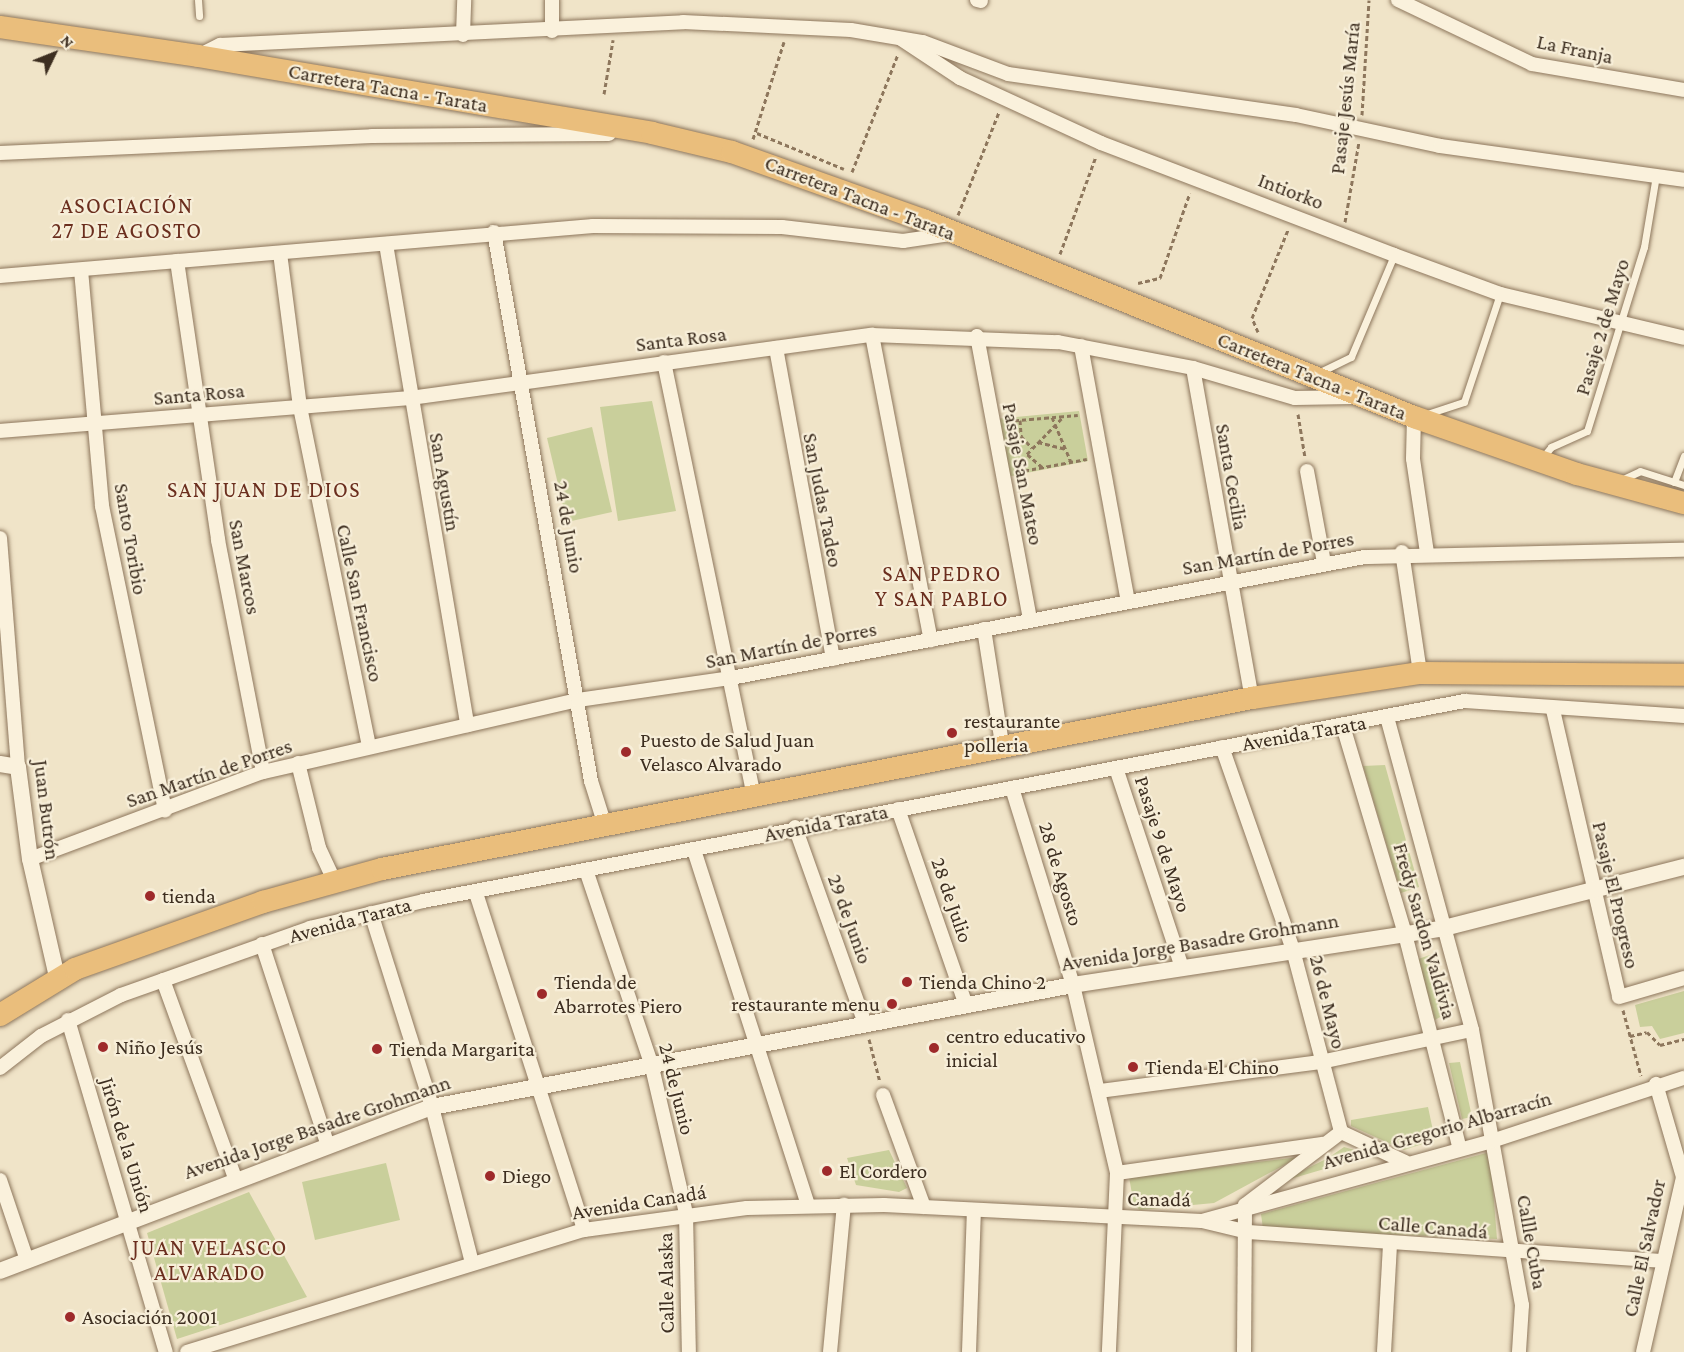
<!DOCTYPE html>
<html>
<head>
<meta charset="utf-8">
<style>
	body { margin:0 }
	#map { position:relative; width:1684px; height:1352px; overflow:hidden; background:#f0e4c8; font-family:"Crimson Pro",serif }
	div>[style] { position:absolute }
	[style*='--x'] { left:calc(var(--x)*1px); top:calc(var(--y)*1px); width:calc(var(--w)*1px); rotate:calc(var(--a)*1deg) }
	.green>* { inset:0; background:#c9cf9b }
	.path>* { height:3px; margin-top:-1.5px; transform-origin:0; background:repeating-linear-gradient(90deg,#8d765c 0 4.5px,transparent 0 7.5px) }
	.roads { filter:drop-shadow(0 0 2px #8d765c) drop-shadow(0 0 2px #8d765c) }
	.service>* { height:7px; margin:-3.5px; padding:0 3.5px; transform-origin:3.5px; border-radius:3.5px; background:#faf1dc }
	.minor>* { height:14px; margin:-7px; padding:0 7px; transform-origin:7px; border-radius:7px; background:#faf1dc }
	.tertiary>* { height:16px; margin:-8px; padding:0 8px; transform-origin:8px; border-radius:8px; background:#faf1dc }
	.trunk>* { height:22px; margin:-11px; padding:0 11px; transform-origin:11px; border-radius:11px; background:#eabe7c }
	.dots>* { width:16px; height:16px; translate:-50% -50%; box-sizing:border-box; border:3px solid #f7eed8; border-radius:50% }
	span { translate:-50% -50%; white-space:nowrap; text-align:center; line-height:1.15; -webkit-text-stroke:4.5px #f7eed8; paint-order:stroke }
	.street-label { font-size:21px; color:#3d2e20 }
	.poi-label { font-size:21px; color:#3d2e20 }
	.left { translate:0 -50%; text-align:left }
	.right { translate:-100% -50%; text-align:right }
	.neighbourhood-label { font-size:22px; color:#6b2e1e; letter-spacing:1.5px }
	.north { position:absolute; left:24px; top:24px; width:60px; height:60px; -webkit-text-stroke:4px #f7eed8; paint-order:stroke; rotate:47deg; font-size:16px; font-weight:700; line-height:24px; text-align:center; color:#3d2e20 }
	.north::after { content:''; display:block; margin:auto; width:21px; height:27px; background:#3d2e20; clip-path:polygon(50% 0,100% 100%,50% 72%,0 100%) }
</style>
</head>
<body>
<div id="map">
	<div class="green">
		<div style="clip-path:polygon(652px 401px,676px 511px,618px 521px,600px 407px)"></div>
		<div style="clip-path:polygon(1079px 411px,1088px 461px,1006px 477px,994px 419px)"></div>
		<div style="clip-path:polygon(592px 427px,612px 512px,567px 522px,547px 438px)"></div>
		<div style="clip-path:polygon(1385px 765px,1419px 887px,1401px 893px,1363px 766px)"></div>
		<div style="clip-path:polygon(1433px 954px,1447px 1013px,1435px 1020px,1418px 959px)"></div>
		<div style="clip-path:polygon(1684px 991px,1684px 1033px,1660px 1039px,1652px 1026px,1640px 1027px,1635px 1005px)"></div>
		<div style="clip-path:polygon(1460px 1062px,1472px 1117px,1462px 1119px,1449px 1063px)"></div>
		<div style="clip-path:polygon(1428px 1107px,1435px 1140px,1404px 1150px,1351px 1126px,1351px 1120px)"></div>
		<div style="clip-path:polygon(1344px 1147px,1372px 1155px,1280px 1182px,1328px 1158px)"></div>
		<div style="clip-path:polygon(889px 1150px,907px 1188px,899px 1192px,856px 1185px,847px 1158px)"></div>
		<div style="clip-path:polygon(1490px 1152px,1497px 1239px,1263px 1229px,1261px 1214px)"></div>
		<div style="clip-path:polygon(1299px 1157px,1214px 1203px,1140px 1210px,1134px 1205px,1129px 1177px)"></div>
		<div style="clip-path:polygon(386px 1163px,400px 1220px,315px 1240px,302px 1182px)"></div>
		<div style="clip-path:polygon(249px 1192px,307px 1297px,177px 1339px,147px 1233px)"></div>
	</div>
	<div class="path">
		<div style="--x:604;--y:94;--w:55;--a:-80.5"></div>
		<div style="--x:1362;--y:115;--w:115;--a:-86.5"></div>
		<div style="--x:757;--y:133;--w:94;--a:22.5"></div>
		<div style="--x:753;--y:139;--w:102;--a:-72.3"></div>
		<div style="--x:852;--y:172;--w:127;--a:-68.7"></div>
		<div style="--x:958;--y:215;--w:111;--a:-68.3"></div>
		<div style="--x:1345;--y:222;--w:81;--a:-80.1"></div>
		<div style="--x:1060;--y:254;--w:104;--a:-69.8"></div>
		<div style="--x:1138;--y:283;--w:23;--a:-13"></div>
		<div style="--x:1160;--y:278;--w:90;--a:-70.6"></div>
		<div style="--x:1258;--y:332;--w:15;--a:-113"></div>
		<div style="--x:1252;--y:318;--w:95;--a:-67.8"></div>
		<div style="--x:1298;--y:414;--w:44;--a:80.8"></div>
		<div style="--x:1052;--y:417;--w:49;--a:67.1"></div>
		<div style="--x:1020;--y:420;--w:16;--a:86"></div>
		<div style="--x:1021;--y:436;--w:16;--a:47"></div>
		<div style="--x:1007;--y:421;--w:71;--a:-4.8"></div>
		<div style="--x:1038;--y:442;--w:29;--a:14"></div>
		<div style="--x:1017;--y:459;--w:16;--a:45"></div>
		<div style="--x:1042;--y:467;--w:20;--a:-139"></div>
		<div style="--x:1027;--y:454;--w:52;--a:-45.8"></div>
		<div style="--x:1017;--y:472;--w:71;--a:-10.5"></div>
		<div style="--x:1623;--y:1010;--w:68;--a:74.7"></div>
		<div style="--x:1630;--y:1036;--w:17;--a:-13"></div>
		<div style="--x:1647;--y:1032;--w:18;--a:45"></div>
		<div style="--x:1660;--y:1045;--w:25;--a:-14"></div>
		<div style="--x:869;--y:1039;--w:44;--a:75.7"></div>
	</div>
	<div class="roads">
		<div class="service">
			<div style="--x:198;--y:0;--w:16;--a:86"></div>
			<div style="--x:1316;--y:374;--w:39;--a:-26"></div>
			<div style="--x:1351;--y:357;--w:111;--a:-67.1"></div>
			<div style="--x:1427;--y:414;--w:39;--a:-18"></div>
			<div style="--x:1464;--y:402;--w:114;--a:-71.6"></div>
			<div style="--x:1543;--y:457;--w:13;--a:-51"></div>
			<div style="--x:1551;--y:447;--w:39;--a:-24"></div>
			<div style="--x:1587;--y:431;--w:193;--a:-72.8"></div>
			<div style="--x:1644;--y:247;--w:73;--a:-80.5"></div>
			<div style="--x:1619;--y:481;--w:23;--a:-25"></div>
			<div style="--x:1640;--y:471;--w:46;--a:17.7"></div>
			<div style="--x:1674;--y:482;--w:28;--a:-69"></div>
		</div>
		<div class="minor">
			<div style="--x:552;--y:0;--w:31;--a:90"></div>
			<div style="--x:977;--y:0;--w:4;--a:14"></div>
			<div style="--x:1398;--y:0;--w:148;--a:25.5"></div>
			<div style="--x:1532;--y:64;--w:154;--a:9.7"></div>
			<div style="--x:463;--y:35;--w:35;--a:-88"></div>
			<div style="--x:901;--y:39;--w:71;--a:33.5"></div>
			<div style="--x:960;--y:78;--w:155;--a:24.7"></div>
			<div style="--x:1101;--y:143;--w:314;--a:20.9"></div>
			<div style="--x:1394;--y:255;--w:113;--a:20.2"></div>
			<div style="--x:1500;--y:294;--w:189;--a:13.4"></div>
			<div style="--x:198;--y:56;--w:25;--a:-27"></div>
			<div style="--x:220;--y:45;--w:464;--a:-2.8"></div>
			<div style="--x:683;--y:22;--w:168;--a:2.7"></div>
			<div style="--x:851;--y:30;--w:73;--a:9.5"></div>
			<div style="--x:923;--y:42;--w:91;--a:20.6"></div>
			<div style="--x:1008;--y:74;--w:291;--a:8.1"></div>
			<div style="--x:1296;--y:115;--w:147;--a:12.1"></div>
			<div style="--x:1440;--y:146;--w:246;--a:7.9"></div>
			<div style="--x:0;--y:153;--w:372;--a:-2.6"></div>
			<div style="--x:372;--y:136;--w:237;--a:-0.5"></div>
			<div style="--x:494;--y:232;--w:558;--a:79.98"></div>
			<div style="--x:591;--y:781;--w:50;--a:72.6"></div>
			<div style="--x:386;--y:244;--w:488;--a:80.4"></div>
			<div style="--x:280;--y:253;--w:155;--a:82.6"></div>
			<div style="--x:300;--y:407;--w:347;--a:78.5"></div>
			<div style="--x:177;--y:261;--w:282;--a:81.6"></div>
			<div style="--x:218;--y:540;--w:236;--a:79"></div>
			<div style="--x:81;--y:270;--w:237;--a:84.9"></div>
			<div style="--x:102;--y:506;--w:311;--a:78.3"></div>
			<div style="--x:0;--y:276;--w:595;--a:-4.82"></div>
			<div style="--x:593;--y:226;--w:189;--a:0.3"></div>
			<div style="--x:782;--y:227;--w:122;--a:6.6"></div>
			<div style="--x:903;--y:241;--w:49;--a:-8.3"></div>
			<div style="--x:872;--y:335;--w:311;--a:79.1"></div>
			<div style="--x:977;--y:336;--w:289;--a:79.4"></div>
			<div style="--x:1081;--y:346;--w:259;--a:79.6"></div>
			<div style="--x:776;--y:348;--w:316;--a:79.6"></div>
			<div style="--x:664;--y:362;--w:445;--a:78.3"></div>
			<div style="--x:1193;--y:368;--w:335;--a:79.9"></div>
			<div style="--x:1414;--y:417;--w:42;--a:91.4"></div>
			<div style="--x:1413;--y:459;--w:95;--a:81.5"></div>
			<div style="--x:0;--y:431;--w:411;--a:-4.6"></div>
			<div style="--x:410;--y:398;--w:466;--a:-7.8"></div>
			<div style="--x:872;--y:335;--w:186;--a:2.2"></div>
			<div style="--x:1058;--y:342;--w:137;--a:10.9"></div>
			<div style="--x:1193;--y:368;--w:106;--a:16.4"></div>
			<div style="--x:1295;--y:398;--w:58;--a:-1"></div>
			<div style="--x:1307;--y:471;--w:94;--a:79.5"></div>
			<div style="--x:0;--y:538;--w:230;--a:85.5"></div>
			<div style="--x:1402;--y:552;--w:122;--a:81.5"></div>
			<div style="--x:984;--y:629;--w:122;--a:81.1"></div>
			<div style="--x:1553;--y:710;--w:294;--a:77"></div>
			<div style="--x:1619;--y:997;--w:68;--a:-16.3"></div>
			<div style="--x:1387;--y:717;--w:324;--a:74.8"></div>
			<div style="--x:1472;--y:1030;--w:280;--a:79.7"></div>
			<div style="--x:1522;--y:1305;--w:47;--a:93.7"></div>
			<div style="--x:1343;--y:726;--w:213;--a:73.4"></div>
			<div style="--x:1404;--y:930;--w:226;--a:75.7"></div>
			<div style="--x:1222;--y:747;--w:215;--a:70.7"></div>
			<div style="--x:1293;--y:950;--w:188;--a:75.2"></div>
			<div style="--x:298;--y:763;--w:88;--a:76.1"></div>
			<div style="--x:319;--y:848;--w:35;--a:65"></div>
			<div style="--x:1116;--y:768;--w:210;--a:71.7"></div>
			<div style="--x:1012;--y:788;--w:206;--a:72.8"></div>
			<div style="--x:1073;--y:985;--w:193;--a:76.8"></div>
			<div style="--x:1117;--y:1173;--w:179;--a:92.6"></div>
			<div style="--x:898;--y:809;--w:207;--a:70.9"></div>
			<div style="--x:795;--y:827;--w:209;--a:70.4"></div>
			<div style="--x:694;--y:850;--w:373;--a:72.2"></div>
			<div style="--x:30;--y:859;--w:249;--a:-20.5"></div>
			<div style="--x:263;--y:772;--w:323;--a:-12.9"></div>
			<div style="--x:578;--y:700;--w:155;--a:-8.2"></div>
			<div style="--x:731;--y:678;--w:645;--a:-10.81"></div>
			<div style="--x:1365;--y:557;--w:319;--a:-1.3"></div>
			<div style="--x:587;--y:873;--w:200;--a:71.4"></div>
			<div style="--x:651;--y:1063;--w:155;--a:76.9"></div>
			<div style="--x:686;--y:1214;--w:138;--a:88.8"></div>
			<div style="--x:476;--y:893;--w:354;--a:72.2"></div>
			<div style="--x:371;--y:913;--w:203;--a:72.5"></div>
			<div style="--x:432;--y:1107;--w:161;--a:75.6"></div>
			<div style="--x:262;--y:944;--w:209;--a:71.9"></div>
			<div style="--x:163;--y:980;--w:211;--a:70"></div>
			<div style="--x:68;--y:1020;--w:346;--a:73.6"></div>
			<div style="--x:0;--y:1068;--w:52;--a:-38"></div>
			<div style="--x:41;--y:1036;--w:90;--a:-27.1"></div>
			<div style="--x:121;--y:995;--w:201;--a:-19.5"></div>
			<div style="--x:310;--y:928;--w:116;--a:-13.4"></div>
			<div style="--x:423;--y:901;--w:1061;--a:-10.87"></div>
			<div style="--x:1465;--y:701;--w:220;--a:3.9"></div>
			<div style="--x:1100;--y:1091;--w:223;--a:-7.5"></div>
			<div style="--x:1321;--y:1062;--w:154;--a:-12"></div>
			<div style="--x:883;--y:1095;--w:119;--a:69.9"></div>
			<div style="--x:1341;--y:1132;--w:71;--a:25.1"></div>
			<div style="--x:1117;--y:1173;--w:207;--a:-8.1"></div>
			<div style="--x:0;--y:1180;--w:84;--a:71.4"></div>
			<div style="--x:1202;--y:1221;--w:301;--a:-15.4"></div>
			<div style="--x:1492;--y:1141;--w:202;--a:-18.2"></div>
			<div style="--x:187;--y:1352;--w:415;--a:-17.1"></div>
			<div style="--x:584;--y:1230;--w:164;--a:-7.7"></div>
			<div style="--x:747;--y:1208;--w:137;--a:-1.3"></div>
			<div style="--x:884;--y:1205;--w:318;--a:2.9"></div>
			<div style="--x:1202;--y:1221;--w:47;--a:13.4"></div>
			<div style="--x:1248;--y:1232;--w:414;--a:4"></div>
			<div style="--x:830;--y:1352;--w:148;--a:-84.6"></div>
			<div style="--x:969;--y:1352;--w:142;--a:-88"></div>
			<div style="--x:1244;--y:1352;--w:147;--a:-89.6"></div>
			<div style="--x:1245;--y:1205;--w:121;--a:-37.2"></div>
			<div style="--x:1384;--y:1352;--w:108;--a:-86.8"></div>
			<div style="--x:1643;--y:1352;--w:180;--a:-77.1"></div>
			<div style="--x:1683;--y:1177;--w:97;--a:-106.2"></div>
		</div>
		<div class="tertiary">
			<div style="--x:0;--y:764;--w:18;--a:9"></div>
			<div style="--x:18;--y:767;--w:93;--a:82.6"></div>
			<div style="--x:30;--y:859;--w:121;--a:77.1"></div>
			<div style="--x:0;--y:1271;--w:462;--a:-20.8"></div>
			<div style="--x:432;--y:1107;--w:653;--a:-10.78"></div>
			<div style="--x:1073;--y:985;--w:375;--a:-8.7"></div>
			<div style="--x:1444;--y:928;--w:248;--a:-14.3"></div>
		</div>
		<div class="trunk">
			<div style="--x:0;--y:27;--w:200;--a:8.3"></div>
			<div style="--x:198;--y:56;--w:460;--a:9.6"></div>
			<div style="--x:652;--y:133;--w:82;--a:13.4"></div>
			<div style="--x:732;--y:152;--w:203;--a:19.6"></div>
			<div style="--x:923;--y:220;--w:529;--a:21.86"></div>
			<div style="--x:1414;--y:417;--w:173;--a:19.3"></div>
			<div style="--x:1577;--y:474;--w:111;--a:15.2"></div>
			<div style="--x:0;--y:1015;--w:88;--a:-31.5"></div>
			<div style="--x:75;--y:969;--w:200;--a:-19.6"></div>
			<div style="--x:263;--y:902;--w:123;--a:-15.5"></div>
			<div style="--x:382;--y:869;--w:887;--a:-11.12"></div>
			<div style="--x:1252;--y:698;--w:170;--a:-8.5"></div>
			<div style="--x:1420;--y:673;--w:264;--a:0.4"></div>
		</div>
	</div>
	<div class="dots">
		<div style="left:952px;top:733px;background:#9e2a2b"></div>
		<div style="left:626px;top:752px;background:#9e2a2b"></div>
		<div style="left:150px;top:896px;background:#9e2a2b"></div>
		<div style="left:907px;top:982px;background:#9e2a2b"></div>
		<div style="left:542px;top:994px;background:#9e2a2b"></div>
		<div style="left:892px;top:1004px;background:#9e2a2b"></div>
		<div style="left:103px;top:1047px;background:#9e2a2b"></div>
		<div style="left:934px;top:1048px;background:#9e2a2b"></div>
		<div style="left:377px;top:1049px;background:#9e2a2b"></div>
		<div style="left:1133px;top:1067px;background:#9e2a2b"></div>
		<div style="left:827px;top:1171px;background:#9e2a2b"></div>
		<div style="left:490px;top:1176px;background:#9e2a2b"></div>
		<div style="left:70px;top:1317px;background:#9e2a2b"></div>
	</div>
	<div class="street-label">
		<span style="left:1575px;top:49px;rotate:12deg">La Franja</span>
		<span style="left:388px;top:88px;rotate:10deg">Carretera Tacna - Tarata</span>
		<span style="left:1345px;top:98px;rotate:-84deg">Pasaje Jesús María</span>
		<span style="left:1291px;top:191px;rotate:21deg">Intiorko</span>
		<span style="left:860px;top:198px;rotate:21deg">Carretera Tacna - Tarata</span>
		<span style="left:1602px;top:327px;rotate:-73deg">Pasaje 2 de Mayo</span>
		<span style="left:681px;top:339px;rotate:-7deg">Santa Rosa</span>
		<span style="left:1312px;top:376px;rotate:22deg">Carretera Tacna - Tarata</span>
		<span style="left:199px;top:394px;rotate:-5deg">Santa Rosa</span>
		<span style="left:1023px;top:474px;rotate:79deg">Pasaje San Mateo</span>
		<span style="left:1232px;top:477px;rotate:80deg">Santa Cecilia</span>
		<span style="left:445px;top:482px;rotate:80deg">San Agustín</span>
		<span style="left:823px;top:500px;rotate:79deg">San Judas Tadeo</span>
		<span style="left:569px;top:527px;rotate:80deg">24 de Junio</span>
		<span style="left:131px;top:539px;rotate:80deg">Santo Toribio</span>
		<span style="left:1268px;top:553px;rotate:-10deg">San Martín de Porres</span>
		<span style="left:245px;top:567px;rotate:79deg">San Marcos</span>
		<span style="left:360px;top:603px;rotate:78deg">Calle San Francisco</span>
		<span style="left:791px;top:645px;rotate:-11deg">San Martín de Porres</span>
		<span style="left:1304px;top:733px;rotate:-10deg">Avenida Tarata</span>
		<span style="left:209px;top:773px;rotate:-19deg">San Martín de Porres</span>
		<span style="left:47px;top:810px;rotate:83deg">Juan Butrón</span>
		<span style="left:826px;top:823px;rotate:-11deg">Avenida Tarata</span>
		<span style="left:1163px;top:844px;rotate:72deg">Pasaje 9 de Mayo</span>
		<span style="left:1061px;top:874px;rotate:73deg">28 de Agosto</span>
		<span style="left:1616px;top:895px;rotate:77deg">Pasaje El Progreso</span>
		<span style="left:952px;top:900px;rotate:71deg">28 de Julio</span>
		<span style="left:850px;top:919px;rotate:70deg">29 de Junio</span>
		<span style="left:350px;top:920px;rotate:-15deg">Avenida Tarata</span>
		<span style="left:1425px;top:931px;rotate:74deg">Fredy Sardon Valdivia</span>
		<span style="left:1200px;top:942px;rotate:-9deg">Avenida Jorge Basadre Grohmann</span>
		<span style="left:1328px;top:1002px;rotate:76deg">26 de Mayo</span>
		<span style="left:677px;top:1089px;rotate:76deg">24 de Junio</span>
		<span style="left:317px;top:1127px;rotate:-19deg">Avenida Jorge Basadre Grohmann</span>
		<span style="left:1437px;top:1130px;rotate:-16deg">Avenida Gregorio Albarracín</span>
		<span style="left:127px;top:1145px;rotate:73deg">Jirón de la Unión</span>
		<span style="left:1159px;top:1199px;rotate:1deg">Canadá</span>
		<span style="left:639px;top:1202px;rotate:-9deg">Avenida Canadá</span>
		<span style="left:1433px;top:1227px;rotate:5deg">Calle Canadá</span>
		<span style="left:1532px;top:1242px;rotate:80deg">Callle Cuba</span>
		<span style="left:1644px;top:1248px;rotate:-78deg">Calle El Salvador</span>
		<span style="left:666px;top:1283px;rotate:-91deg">Calle Alaska</span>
	</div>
	<div class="poi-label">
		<span class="left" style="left:964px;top:733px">restaurante<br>polleria</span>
		<span class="left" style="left:640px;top:752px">Puesto de Salud Juan<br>Velasco Alvarado</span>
		<span class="left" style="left:162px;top:896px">tienda</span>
		<span class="left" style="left:554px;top:994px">Tienda de<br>Abarrotes Piero</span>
		<span class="left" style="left:919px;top:982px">Tienda Chino 2</span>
		<span class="right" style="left:880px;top:1004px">restaurante menu</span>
		<span class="left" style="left:946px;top:1048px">centro educativo<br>inicial</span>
		<span class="left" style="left:115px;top:1047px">Niño Jesús</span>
		<span class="left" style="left:389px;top:1049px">Tienda Margarita</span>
		<span class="left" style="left:1145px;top:1067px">Tienda El Chino</span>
		<span class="left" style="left:839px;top:1171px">El Cordero</span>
		<span class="left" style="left:502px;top:1176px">Diego</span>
		<span class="left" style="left:82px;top:1317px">Asociación 2001</span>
	</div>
	<div class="neighbourhood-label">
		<span style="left:127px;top:218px">ASOCIACIÓN<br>27 DE AGOSTO</span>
		<span style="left:264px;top:490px">SAN JUAN DE DIOS</span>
		<span style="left:942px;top:586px">SAN PEDRO<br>Y SAN PABLO</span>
		<span style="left:210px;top:1260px">JUAN VELASCO<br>ALVARADO</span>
	</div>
	<div class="north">N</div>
</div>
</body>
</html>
